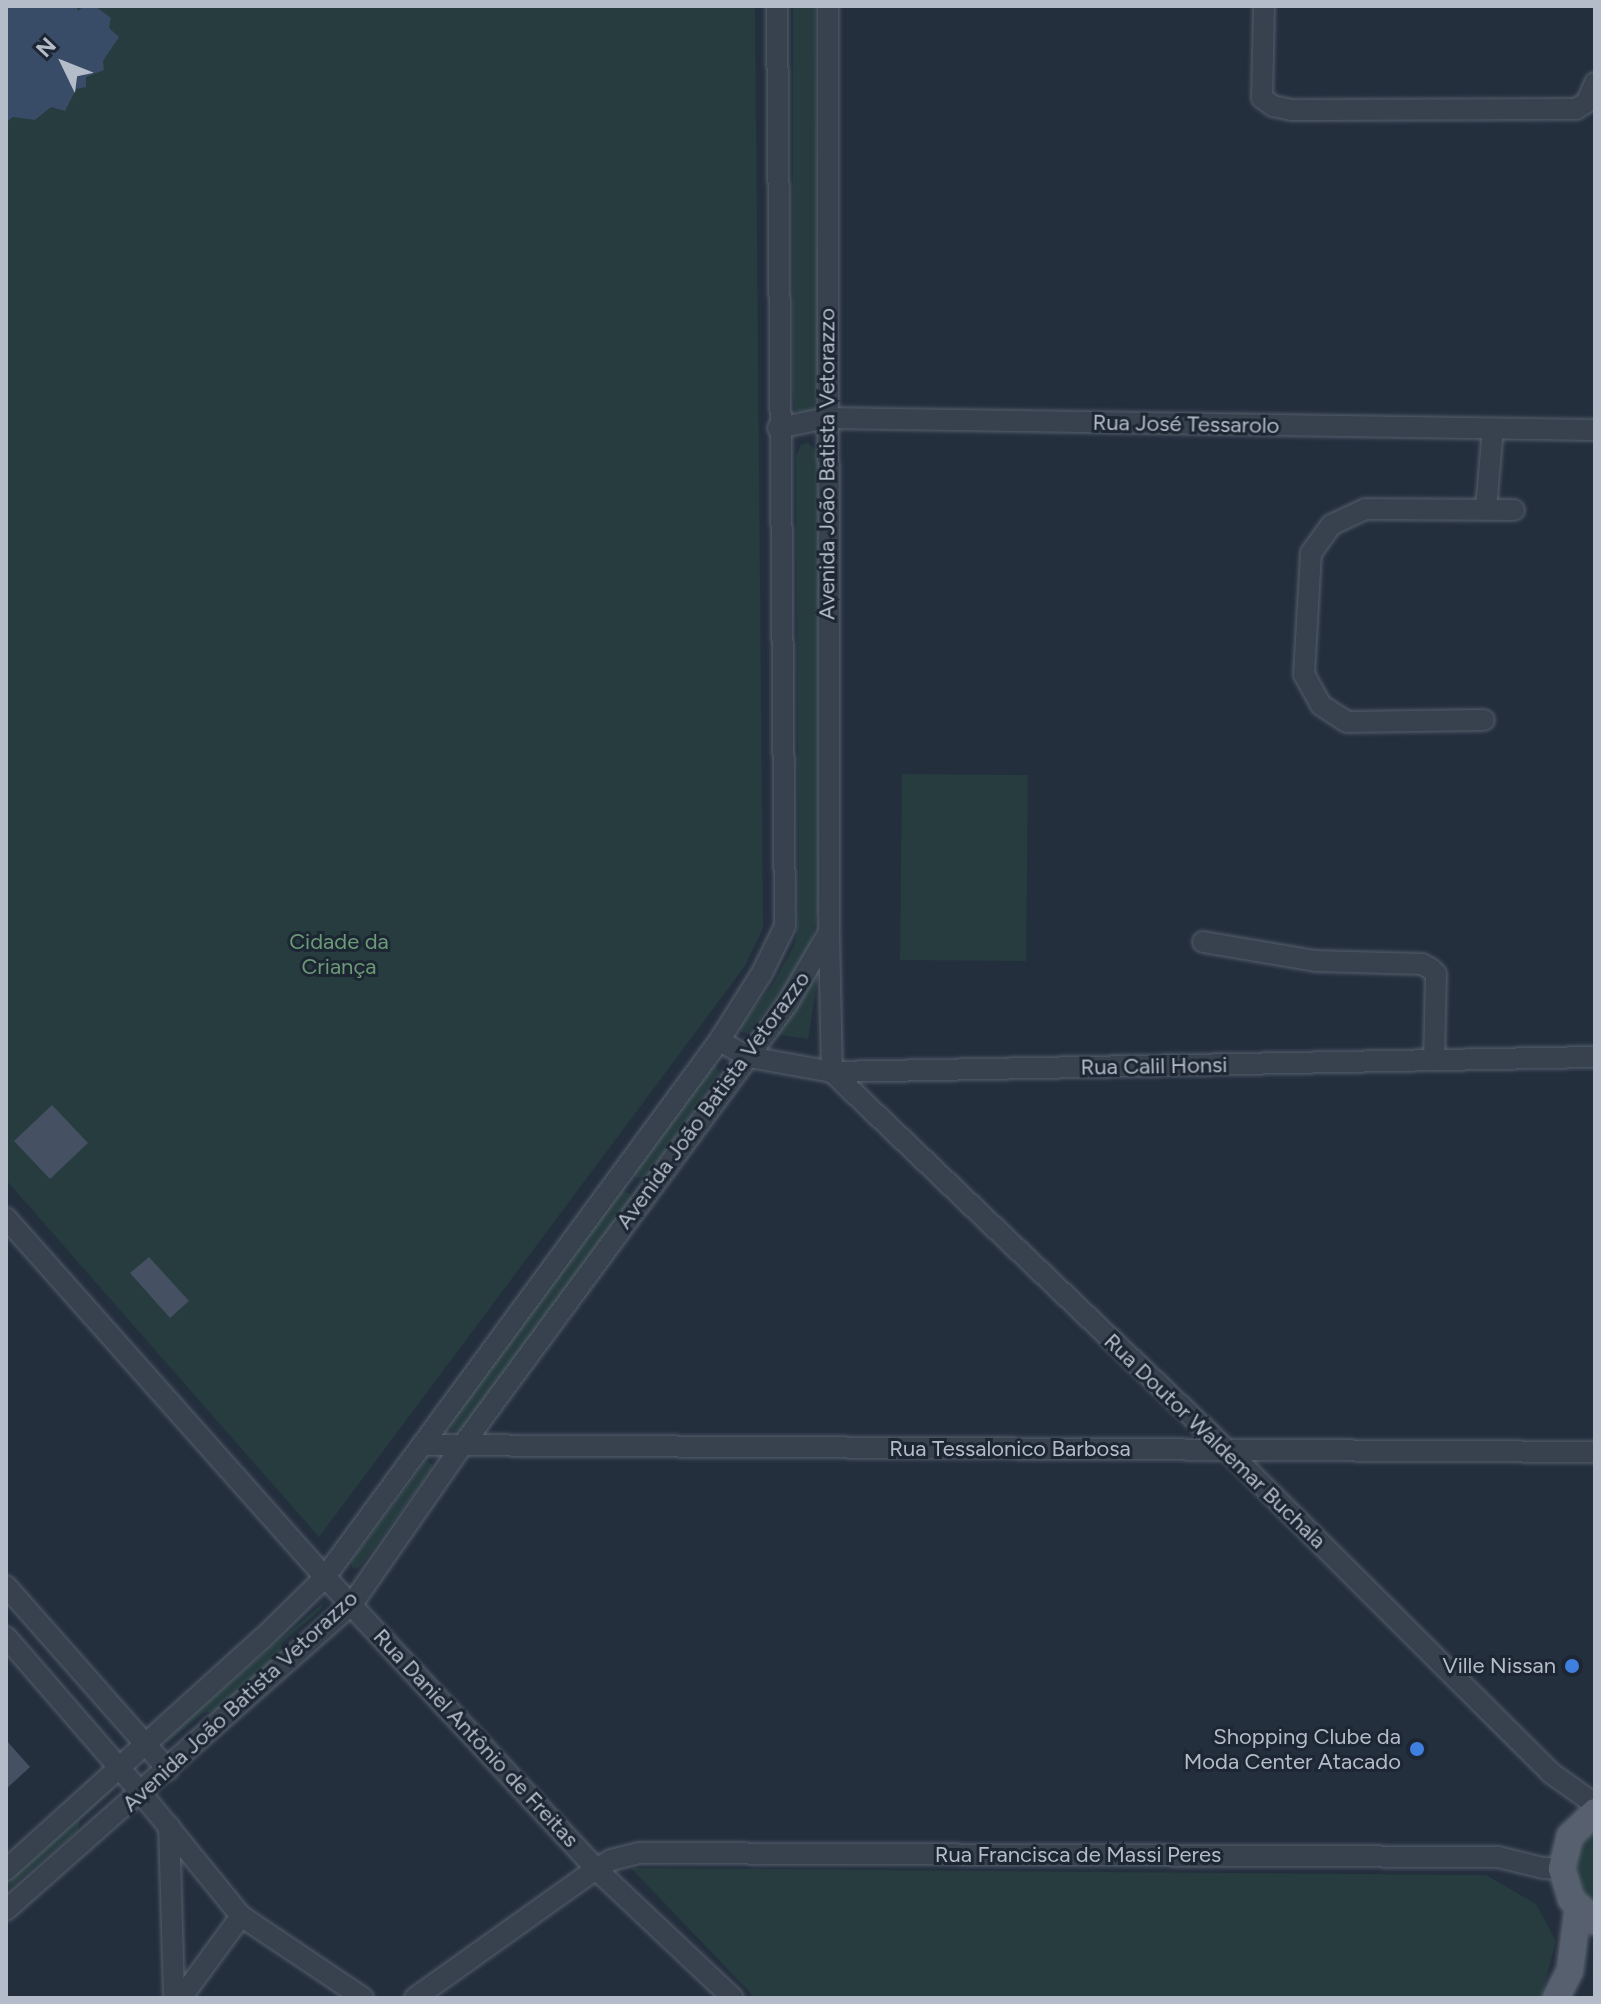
<!DOCTYPE html>
<html>
<head>
<meta charset="utf-8">
<style>
	body { margin:0 }
	#map { position:relative; width:1601px; height:2004px; overflow:hidden; background:#242f3e; font-family:Figtree,sans-serif }
	div>[style] { position:absolute }
	[style*='--x'] { left:calc(var(--x)*1px); top:calc(var(--y)*1px); width:calc(var(--w)*1px); rotate:calc(var(--a)*1deg) }
	.green>* { inset:0; background:#263c3f }
	.water>* { inset:0; background:#394c67 }
	.building>* { inset:0; background:#455162 }
	.roads { filter:drop-shadow(0 0 2px #565f6c) drop-shadow(0 0 2px #565f6c) }
	.minor>* { height:20px; margin:-10px; padding:0 10px; transform-origin:10px; border-radius:10px; background:#38414e }
	.major>* { height:26px; margin:-13px; padding:0 13px; transform-origin:13px; border-radius:13px; background:#56606e }
	.dots>* { width:22px; height:22px; translate:-50% -50%; box-sizing:border-box; border:4px solid #1d2633; border-radius:50% }
	span { translate:-50% -50%; white-space:nowrap; text-align:center; line-height:1.15; -webkit-text-stroke:6px #1d2633; paint-order:stroke }
	.street-label { font-size:22px; color:#b4bcc9 }
	.park-label { font-size:22px; color:#6b9a76 }
	.poi-label { font-size:22px; color:#b4bcc9 }
	.right { translate:-100% -50%; text-align:right }
	.frame { position:absolute; inset:0; border:8px solid #b4bcc9; pointer-events:none }
	.north { position:absolute; left:24px; top:24px; width:80px; height:80px; -webkit-text-stroke:6px #1d2633; paint-order:stroke; rotate:313deg; font-size:22px; font-weight:700; line-height:32px; text-align:center; color:#b4bcc9 }
	.north::after { content:''; display:block; margin:auto; width:28px; height:36px; background:#b4bcc9; clip-path:polygon(50% 0,100% 100%,50% 72%,0 100%) }
</style>
</head>
<body>
<div id="map">
	<div class="green">
		<div style="clip-path:polygon(6px 6px,755px 6px,763px 928px,745px 966px,319px 1537px,6px 1180px)"></div>
		<div style="clip-path:polygon(793px 6px,815px 6px,818px 373px,814px 409px,805px 413px,795px 410px,793px 393px)"></div>
		<div style="clip-path:polygon(808px 443px,818px 452px,819px 901px,814px 932px,806px 953px,784px 990px,748px 1033px,741px 1032px,741px 1025px,773px 984px,795px 944px,799px 913px,796px 456px,801px 445px)"></div>
		<div style="clip-path:polygon(902px 774px,1028px 775px,1026px 961px,900px 960px)"></div>
		<div style="clip-path:polygon(821px 958px,808px 1039px,772px 1034px)"></div>
		<div style="clip-path:polygon(710px 1066px,716px 1066px,720px 1073px,647px 1177px,636px 1178px,634px 1171px)"></div>
		<div style="clip-path:polygon(620px 1190px,630px 1194px,631px 1199px,462px 1430px,452px 1431px,449px 1422px)"></div>
		<div style="clip-path:polygon(426px 1461px,432px 1464px,432px 1469px,362px 1564px,357px 1569px,352px 1568px,351px 1561px)"></div>
		<div style="clip-path:polygon(324px 1602px,320px 1610px,282px 1643px,277px 1660px,219px 1710px,203px 1713px,167px 1743px,165px 1739px)"></div>
		<div style="clip-path:polygon(110px 1786px,114px 1789px,80px 1819px,78px 1830px,6px 1892px,6px 1875px)"></div>
		<div style="clip-path:polygon(1595px 1824px,1595px 1910px,1590px 1906px,1572px 1872px,1575px 1848px)"></div>
		<div style="clip-path:polygon(631px 1868px,1486px 1875px,1536px 1904px,1556px 1941px,1541px 1998px,755px 1998px)"></div>
	</div>
	<div class="water">
		<div style="clip-path:polygon(6px 6px,76px 6px,78px 11px,84px 6px,95px 6px,111px 18px,109px 28px,119px 37px,103px 61px,104px 70px,86px 77px,86px 87px,76px 89px,65px 111px,51px 107px,35px 120px,13px 117px,6px 122px)"></div>
	</div>
	<div class="building">
		<div style="clip-path:polygon(52px 1105px,88px 1143px,50px 1179px,14px 1141px)"></div>
		<div style="clip-path:polygon(149px 1257px,189px 1301px,170px 1318px,130px 1273px)"></div>
		<div style="clip-path:polygon(6px 1740px,30px 1767px,6px 1789px)"></div>
	</div>
	<div class="roads">
		<div class="minor">
			<div style="--x:1264;--y:6;--w:92;--a:91.2"></div>
			<div style="--x:1262;--y:98;--w:14;--a:36"></div>
			<div style="--x:1273;--y:106;--w:19;--a:12"></div>
			<div style="--x:1292;--y:110;--w:284;--a:-0.2"></div>
			<div style="--x:1576;--y:109;--w:13;--a:-32"></div>
			<div style="--x:1587;--y:102;--w:21;--a:-67"></div>
			<div style="--x:778;--y:428;--w:50;--a:-11.5"></div>
			<div style="--x:827;--y:418;--w:768;--a:0.9"></div>
			<div style="--x:1486;--y:509;--w:81;--a:-85.1"></div>
			<div style="--x:1484;--y:720;--w:137;--a:179.2"></div>
			<div style="--x:1347;--y:722;--w:31;--a:-147"></div>
			<div style="--x:1321;--y:705;--w:35;--a:-119"></div>
			<div style="--x:1304;--y:674;--w:121;--a:-86.7"></div>
			<div style="--x:1311;--y:553;--w:34;--a:-54"></div>
			<div style="--x:1331;--y:525;--w:38;--a:-25"></div>
			<div style="--x:1365;--y:509;--w:149;--a:0.4"></div>
			<div style="--x:829;--y:932;--w:140;--a:88.8"></div>
			<div style="--x:832;--y:1072;--w:548;--a:43.74"></div>
			<div style="--x:1228;--y:1451;--w:456;--a:44.9"></div>
			<div style="--x:1551;--y:1773;--w:47;--a:35.4"></div>
			<div style="--x:1589;--y:1800;--w:13;--a:61"></div>
			<div style="--x:1203;--y:942;--w:114;--a:9.6"></div>
			<div style="--x:1315;--y:961;--w:107;--a:1.6"></div>
			<div style="--x:1422;--y:964;--w:10;--a:29"></div>
			<div style="--x:1431;--y:969;--w:7;--a:45"></div>
			<div style="--x:1436;--y:974;--w:86;--a:91.3"></div>
			<div style="--x:719;--y:1041;--w:34;--a:28"></div>
			<div style="--x:749;--y:1057;--w:84;--a:10.2"></div>
			<div style="--x:832;--y:1072;--w:763;--a:-1.13"></div>
			<div style="--x:6;--y:1218;--w:480;--a:48.4"></div>
			<div style="--x:325;--y:1577;--w:398;--a:47.1"></div>
			<div style="--x:596;--y:1869;--w:188;--a:43.3"></div>
			<div style="--x:425;--y:1445;--w:1170;--a:0.34"></div>
			<div style="--x:6;--y:1586;--w:245;--a:48.6"></div>
			<div style="--x:6;--y:1637;--w:206;--a:49.1"></div>
			<div style="--x:141;--y:1793;--w:159;--a:50.9"></div>
			<div style="--x:241;--y:1916;--w:147;--a:33.9"></div>
			<div style="--x:169;--y:1826;--w:172;--a:88.3"></div>
			<div style="--x:6;--y:1870;--w:346;--a:-42.1"></div>
			<div style="--x:263;--y:1638;--w:87;--a:-44.5"></div>
			<div style="--x:325;--y:1577;--w:665;--a:-53.68"></div>
			<div style="--x:719;--y:1041;--w:80;--a:-57.7"></div>
			<div style="--x:762;--y:973;--w:52;--a:-63.9"></div>
			<div style="--x:785;--y:926;--w:920;--a:-90.5"></div>
			<div style="--x:6;--y:1910;--w:462;--a:-41.5"></div>
			<div style="--x:352;--y:1604;--w:193;--a:-55.2"></div>
			<div style="--x:462;--y:1446;--w:549;--a:-53.67"></div>
			<div style="--x:787;--y:1004;--w:83;--a:-59.7"></div>
			<div style="--x:829;--y:932;--w:926;--a:-90.06"></div>
			<div style="--x:181;--y:1998;--w:102;--a:-53.8"></div>
			<div style="--x:415;--y:1998;--w:222;--a:-35.5"></div>
			<div style="--x:596;--y:1869;--w:17;--a:-31"></div>
			<div style="--x:611;--y:1860;--w:29;--a:-14"></div>
			<div style="--x:639;--y:1853;--w:859;--a:0.27"></div>
			<div style="--x:1498;--y:1857;--w:46;--a:13.7"></div>
			<div style="--x:1543;--y:1868;--w:19;--a:3"></div>
		</div>
		<div class="major">
			<div style="--x:1595;--y:1812;--w:35;--a:136"></div>
			<div style="--x:1570;--y:1836;--w:34;--a:104"></div>
			<div style="--x:1562;--y:1869;--w:31;--a:73"></div>
			<div style="--x:1571;--y:1899;--w:33;--a:43"></div>
			<div style="--x:1556;--y:1998;--w:31;--a:-63"></div>
			<div style="--x:1570;--y:1970;--w:64;--a:-82.8"></div>
		</div>
	</div>
	<div class="dots">
		<div style="left:1572px;top:1666px;background:#3f7fe0"></div>
		<div style="left:1417px;top:1749px;background:#3f7fe0"></div>
	</div>
	<div class="street-label">
		<span style="left:1186px;top:424px;rotate:1deg">Rua José Tessarolo</span>
		<span style="left:827px;top:464px;rotate:-90deg">Avenida João Batista Vetorazzo</span>
		<span style="left:1154px;top:1066px;rotate:-1deg">Rua Calil Honsi</span>
		<span style="left:713px;top:1100px;rotate:-54deg">Avenida João Batista Vetorazzo</span>
		<span style="left:1215px;top:1441px;rotate:44deg">Rua Doutor Waldemar Buchala</span>
		<span style="left:1010px;top:1449px">Rua Tessalonico Barbosa</span>
		<span style="left:240px;top:1701px;rotate:-43deg">Avenida João Batista Vetorazzo</span>
		<span style="left:476px;top:1738px;rotate:47deg">Rua Daniel Antônio de Freitas</span>
		<span style="left:1078px;top:1855px">Rua Francisca de Massi Peres</span>
	</div>
	<div class="park-label">
		<span style="left:339px;top:954px">Cidade da<br>Criança</span>
	</div>
	<div class="poi-label">
		<span class="right" style="left:1556px;top:1666px">Ville Nissan</span>
		<span class="right" style="left:1401px;top:1749px">Shopping Clube da<br>Moda Center Atacado</span>
	</div>
	<div class="frame"></div>
	<div class="north">N</div>
</div>
</body>
</html>
